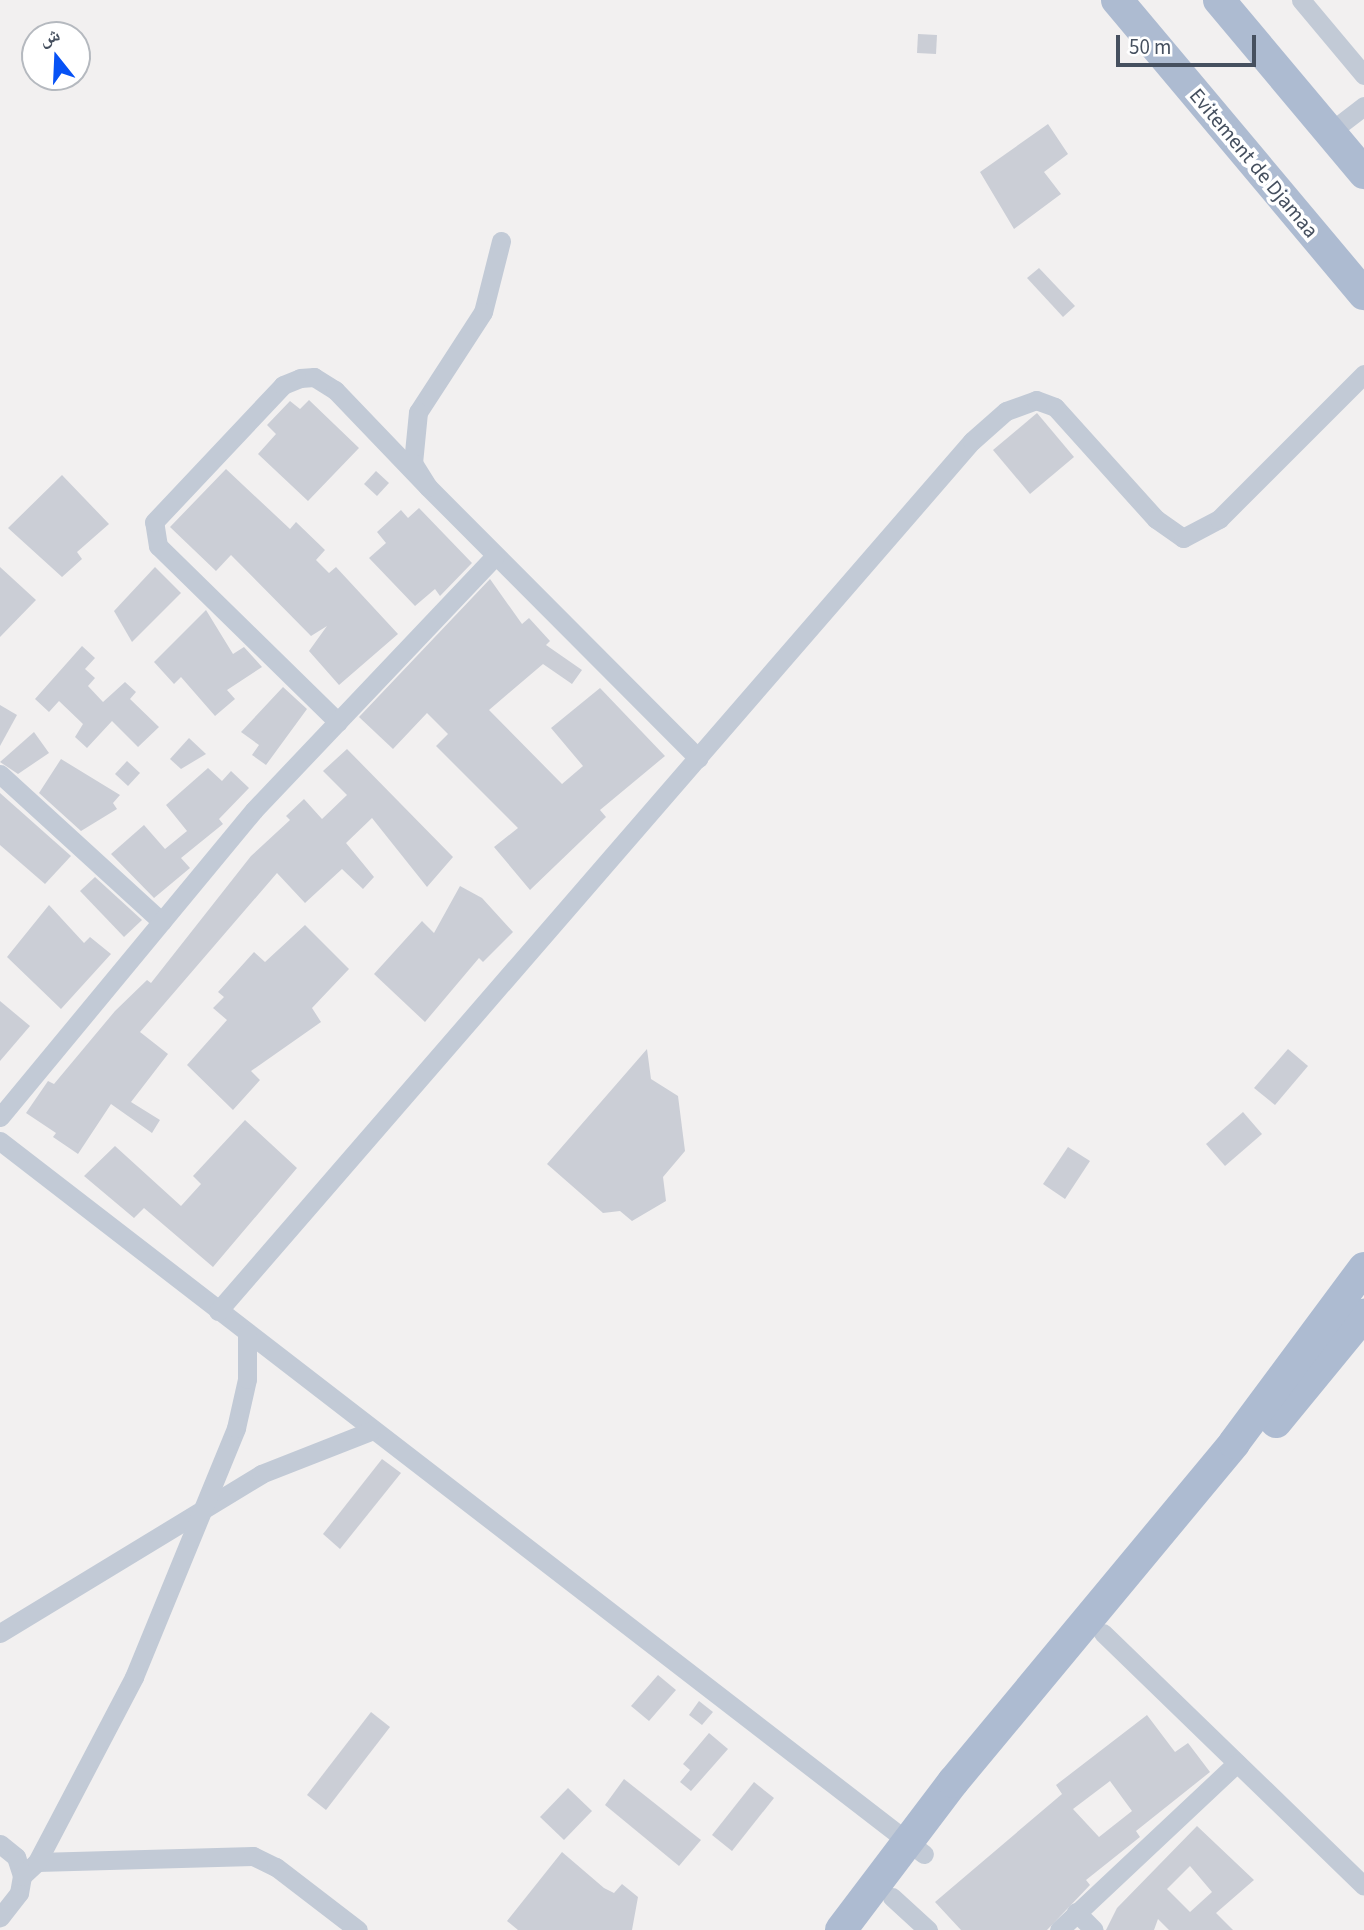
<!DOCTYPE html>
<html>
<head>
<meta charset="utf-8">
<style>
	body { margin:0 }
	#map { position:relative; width:1364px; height:1930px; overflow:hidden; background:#f2f0f0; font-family:"Source Sans 3","Noto Naskh Arabic",sans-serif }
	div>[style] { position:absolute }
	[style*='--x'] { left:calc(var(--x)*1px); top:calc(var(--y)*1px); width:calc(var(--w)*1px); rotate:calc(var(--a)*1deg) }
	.building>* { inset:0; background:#cbced6 }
	.minor>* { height:19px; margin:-9.5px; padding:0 9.5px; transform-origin:9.5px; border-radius:9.5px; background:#c2cad6 }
	.primary>* { height:32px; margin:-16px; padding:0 16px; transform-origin:16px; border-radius:16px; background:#adbbd1 }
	span { translate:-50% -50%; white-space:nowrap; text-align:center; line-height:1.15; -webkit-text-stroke:7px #fff; paint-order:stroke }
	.street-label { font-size:21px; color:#46505f }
	.north { position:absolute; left:21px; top:21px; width:70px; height:70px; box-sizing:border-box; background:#fff; border:2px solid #b5b9bf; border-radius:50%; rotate:342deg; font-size:19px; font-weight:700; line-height:28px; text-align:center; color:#46505f }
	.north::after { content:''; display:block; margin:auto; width:24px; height:32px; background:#0752f5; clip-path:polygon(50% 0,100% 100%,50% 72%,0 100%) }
	.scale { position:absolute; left:1116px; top:35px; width:140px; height:32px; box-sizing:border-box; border:4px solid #46505f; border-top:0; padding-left:9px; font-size:21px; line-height:24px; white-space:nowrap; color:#46505f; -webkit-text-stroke:5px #fff; paint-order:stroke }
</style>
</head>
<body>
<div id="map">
	<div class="building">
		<div style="clip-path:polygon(918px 34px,937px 35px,936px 54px,917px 53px)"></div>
		<div style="clip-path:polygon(1048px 124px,1068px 154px,1044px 172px,1061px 194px,1014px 229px,980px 172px)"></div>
		<div style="clip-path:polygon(1039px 268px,1075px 306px,1063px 317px,1027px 278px)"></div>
		<div style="clip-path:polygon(309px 400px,359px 448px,308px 501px,258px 454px,276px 434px,267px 425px,290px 401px,300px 409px)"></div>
		<div style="clip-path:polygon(1037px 413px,1074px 457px,1030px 494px,993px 450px)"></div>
		<div style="clip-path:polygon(226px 469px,290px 529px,296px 522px,325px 550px,316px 560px,329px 573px,336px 567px,398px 634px,339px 685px,309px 651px,327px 626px,311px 636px,231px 555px,216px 571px,170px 527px)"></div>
		<div style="clip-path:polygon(376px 471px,389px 483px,377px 496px,364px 484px)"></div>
		<div style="clip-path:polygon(62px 475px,109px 524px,77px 552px,82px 559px,62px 577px,8px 528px)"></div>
		<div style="clip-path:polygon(419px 508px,472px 563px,440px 596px,435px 589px,415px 606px,369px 558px,386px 543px,377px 532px,401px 510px,408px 518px)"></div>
		<div style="clip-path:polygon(0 567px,36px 600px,0 637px)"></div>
		<div style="clip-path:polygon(155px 567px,181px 593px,132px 642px,114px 611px)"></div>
		<div style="clip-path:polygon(490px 579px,522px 624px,529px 618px,550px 641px,546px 645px,582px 670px,572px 684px,543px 664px,489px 710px,562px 784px,583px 766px,551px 728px,600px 688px,665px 756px,600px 810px,606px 817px,530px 890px,494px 847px,518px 828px,436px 746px,448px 734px,427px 713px,393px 749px,359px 717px)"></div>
		<div style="clip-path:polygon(206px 610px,233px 654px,244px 647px,262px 667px,227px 690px,235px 699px,215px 716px,181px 677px,174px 684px,154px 662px)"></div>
		<div style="clip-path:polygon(82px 646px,95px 658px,85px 669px,95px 678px,88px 686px,103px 702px,125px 682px,136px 692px,130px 699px,159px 727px,138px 747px,112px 721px,87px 748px,75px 737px,83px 724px,59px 701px,49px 712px,35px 699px)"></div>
		<div style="clip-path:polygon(283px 687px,307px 709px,266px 765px,252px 755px,259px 745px,241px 732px)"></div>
		<div style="clip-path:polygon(0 705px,17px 715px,0 746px)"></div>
		<div style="clip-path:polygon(34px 732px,49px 753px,18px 774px,0 762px)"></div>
		<div style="clip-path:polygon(189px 738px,206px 754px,181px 769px,170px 759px)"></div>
		<div style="clip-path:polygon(347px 749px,453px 857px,427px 887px,372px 818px,346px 843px,374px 877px,363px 889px,342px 869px,305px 903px,277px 873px,140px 1032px,168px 1054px,131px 1102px,160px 1120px,152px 1133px,111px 1104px,78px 1154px,53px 1137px,56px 1133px,26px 1113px,48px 1081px,54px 1084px,115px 1011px,147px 980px,151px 983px,251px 856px,290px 820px,286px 816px,304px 799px,322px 819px,347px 795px,323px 771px)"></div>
		<div style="clip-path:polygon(61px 759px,120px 795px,113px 803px,117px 809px,81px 831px,39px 793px)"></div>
		<div style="clip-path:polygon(127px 761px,140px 773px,128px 786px,115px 774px)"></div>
		<div style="clip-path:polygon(208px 768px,222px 781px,231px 771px,249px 788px,219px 819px,223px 824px,181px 858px,190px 868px,154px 898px,111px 854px,144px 825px,165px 849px,187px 831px,166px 805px)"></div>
		<div style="clip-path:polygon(0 793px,71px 856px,45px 884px,0 845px)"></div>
		<div style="clip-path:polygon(95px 877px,142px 920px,124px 937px,80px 891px)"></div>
		<div style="clip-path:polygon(460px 886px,482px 898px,513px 932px,483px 962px,479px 958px,425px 1022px,374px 974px,422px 921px,434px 933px)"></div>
		<div style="clip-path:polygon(49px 905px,84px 943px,90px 937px,111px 954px,61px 1009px,7px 957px)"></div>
		<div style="clip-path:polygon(305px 925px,349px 969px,312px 1008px,321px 1022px,251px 1071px,260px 1080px,233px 1110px,187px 1065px,227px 1020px,213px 1008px,224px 997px,218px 992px,254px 952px,265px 962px)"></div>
		<div style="clip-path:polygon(0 1001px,30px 1026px,0 1061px)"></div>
		<div style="clip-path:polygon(647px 1049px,651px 1079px,678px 1096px,685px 1151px,663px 1177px,666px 1201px,632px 1221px,620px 1211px,603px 1213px,547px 1164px)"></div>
		<div style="clip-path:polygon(1288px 1049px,1308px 1066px,1275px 1105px,1254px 1088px)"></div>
		<div style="clip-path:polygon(1243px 1112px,1262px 1134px,1225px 1166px,1206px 1144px)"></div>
		<div style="clip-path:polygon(245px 1120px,297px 1168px,213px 1267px,144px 1208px,134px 1218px,84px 1176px,115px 1146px,181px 1206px,201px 1184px,193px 1176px)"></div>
		<div style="clip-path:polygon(1068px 1147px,1090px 1161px,1065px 1199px,1043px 1184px)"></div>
		<div style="clip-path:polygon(382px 1459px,401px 1473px,340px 1549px,323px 1534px)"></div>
		<div style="clip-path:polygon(658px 1675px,676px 1690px,649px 1721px,631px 1706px)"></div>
		<div style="clip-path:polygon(699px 1701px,713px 1712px,702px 1725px,689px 1715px)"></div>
		<div style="clip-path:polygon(371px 1712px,390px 1727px,326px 1810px,307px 1795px)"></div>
		<div style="clip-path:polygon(evenodd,1147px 1715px,1175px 1752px,1188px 1743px,1210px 1772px,1136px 1831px,1140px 1837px,1086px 1880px,1090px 1885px,1047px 1930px,961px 1930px,935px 1902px,1062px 1794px,1056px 1785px,1147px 1715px,1110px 1781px,1132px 1811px,1099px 1837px,1073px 1809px,1110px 1781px)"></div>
		<div style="clip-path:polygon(709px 1733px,728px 1749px,691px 1791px,680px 1782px,690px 1770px,683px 1764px)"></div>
		<div style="clip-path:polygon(624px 1779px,701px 1840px,679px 1866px,605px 1805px)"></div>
		<div style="clip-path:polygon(754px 1782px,774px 1798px,732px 1851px,712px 1835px)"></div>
		<div style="clip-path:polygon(568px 1788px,592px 1811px,564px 1840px,540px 1817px)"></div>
		<div style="clip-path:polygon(evenodd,1197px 1826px,1254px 1880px,1216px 1913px,1233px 1930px,1169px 1930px,1158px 1919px,1154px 1930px,1106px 1930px,1117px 1908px,1197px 1826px,1190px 1866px,1212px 1892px,1190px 1912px,1167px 1889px,1190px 1866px)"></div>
		<div style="clip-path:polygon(562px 1852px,604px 1888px,614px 1893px,622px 1884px,638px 1897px,632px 1930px,518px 1930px,507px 1921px)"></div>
	</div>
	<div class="minor">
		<div style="--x:1301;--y:0;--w:98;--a:50"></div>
		<div style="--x:1330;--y:132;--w:43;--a:-37.4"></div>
		<div style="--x:501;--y:241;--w:73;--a:104.2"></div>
		<div style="--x:483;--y:312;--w:119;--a:123"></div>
		<div style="--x:418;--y:412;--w:51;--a:95.6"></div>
		<div style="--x:413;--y:463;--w:28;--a:58"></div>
		<div style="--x:428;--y:487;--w:383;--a:45.1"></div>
		<div style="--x:338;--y:722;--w:252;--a:-135.6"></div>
		<div style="--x:158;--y:546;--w:24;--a:-99"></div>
		<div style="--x:154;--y:522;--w:188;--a:-46.7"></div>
		<div style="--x:283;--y:385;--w:18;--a:-22"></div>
		<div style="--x:300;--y:378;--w:14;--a:-4"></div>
		<div style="--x:314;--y:377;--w:25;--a:32"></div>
		<div style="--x:335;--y:390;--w:134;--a:46.2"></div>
		<div style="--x:0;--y:774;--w:219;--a:42.4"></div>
		<div style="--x:0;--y:1117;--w:398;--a:-50.4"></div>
		<div style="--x:254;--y:810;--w:350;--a:-46.5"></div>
		<div style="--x:0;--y:1141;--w:1167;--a:37.66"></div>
		<div style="--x:218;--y:1311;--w:1151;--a:-49.09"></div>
		<div style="--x:972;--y:441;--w:45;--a:-41.4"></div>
		<div style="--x:1006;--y:411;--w:32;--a:-20"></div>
		<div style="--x:1036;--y:400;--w:20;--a:20"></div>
		<div style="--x:1055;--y:407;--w:151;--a:48"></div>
		<div style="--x:1156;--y:519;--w:33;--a:35"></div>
		<div style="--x:1183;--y:538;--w:41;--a:-27.8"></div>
		<div style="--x:1219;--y:519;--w:205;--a:-45"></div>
		<div style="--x:0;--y:1633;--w:306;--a:-31.3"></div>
		<div style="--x:261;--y:1474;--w:118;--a:-21.4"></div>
		<div style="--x:1103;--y:1633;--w:363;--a:44.1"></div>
		<div style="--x:0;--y:1844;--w:21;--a:39"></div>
		<div style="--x:16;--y:1857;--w:20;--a:72"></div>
		<div style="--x:22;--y:1876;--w:17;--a:100"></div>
		<div style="--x:19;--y:1893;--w:31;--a:128"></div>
		<div style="--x:37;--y:1862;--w:216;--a:-1.6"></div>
		<div style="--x:253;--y:1856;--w:25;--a:26"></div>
		<div style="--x:276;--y:1867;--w:103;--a:37.5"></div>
		<div style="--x:22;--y:1876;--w:21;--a:-43"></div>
		<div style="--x:37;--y:1862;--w:209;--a:-62.3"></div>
		<div style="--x:134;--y:1677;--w:269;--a:-67.7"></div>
		<div style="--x:236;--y:1428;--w:50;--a:-77.3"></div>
		<div style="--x:247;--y:1379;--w:45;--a:-90"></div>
		<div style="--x:892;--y:1897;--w:49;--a:42.5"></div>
		<div style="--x:1076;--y:1912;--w:25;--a:45"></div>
		<div style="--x:1059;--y:1930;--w:244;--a:-43.2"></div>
	</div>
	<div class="primary">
		<div style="--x:1117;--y:0;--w:384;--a:50"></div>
		<div style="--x:1219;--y:0;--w:226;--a:50"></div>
		<div style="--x:1276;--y:1422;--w:139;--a:-50.6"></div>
		<div style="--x:841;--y:1930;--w:186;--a:-52.9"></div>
		<div style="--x:953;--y:1782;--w:440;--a:-50.3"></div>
		<div style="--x:1234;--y:1443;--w:218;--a:-53.4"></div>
	</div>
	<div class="street-label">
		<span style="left:1254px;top:163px;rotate:50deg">Evitement de Djamaa</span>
	</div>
	<div class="north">ش</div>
	<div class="scale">50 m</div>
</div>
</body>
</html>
